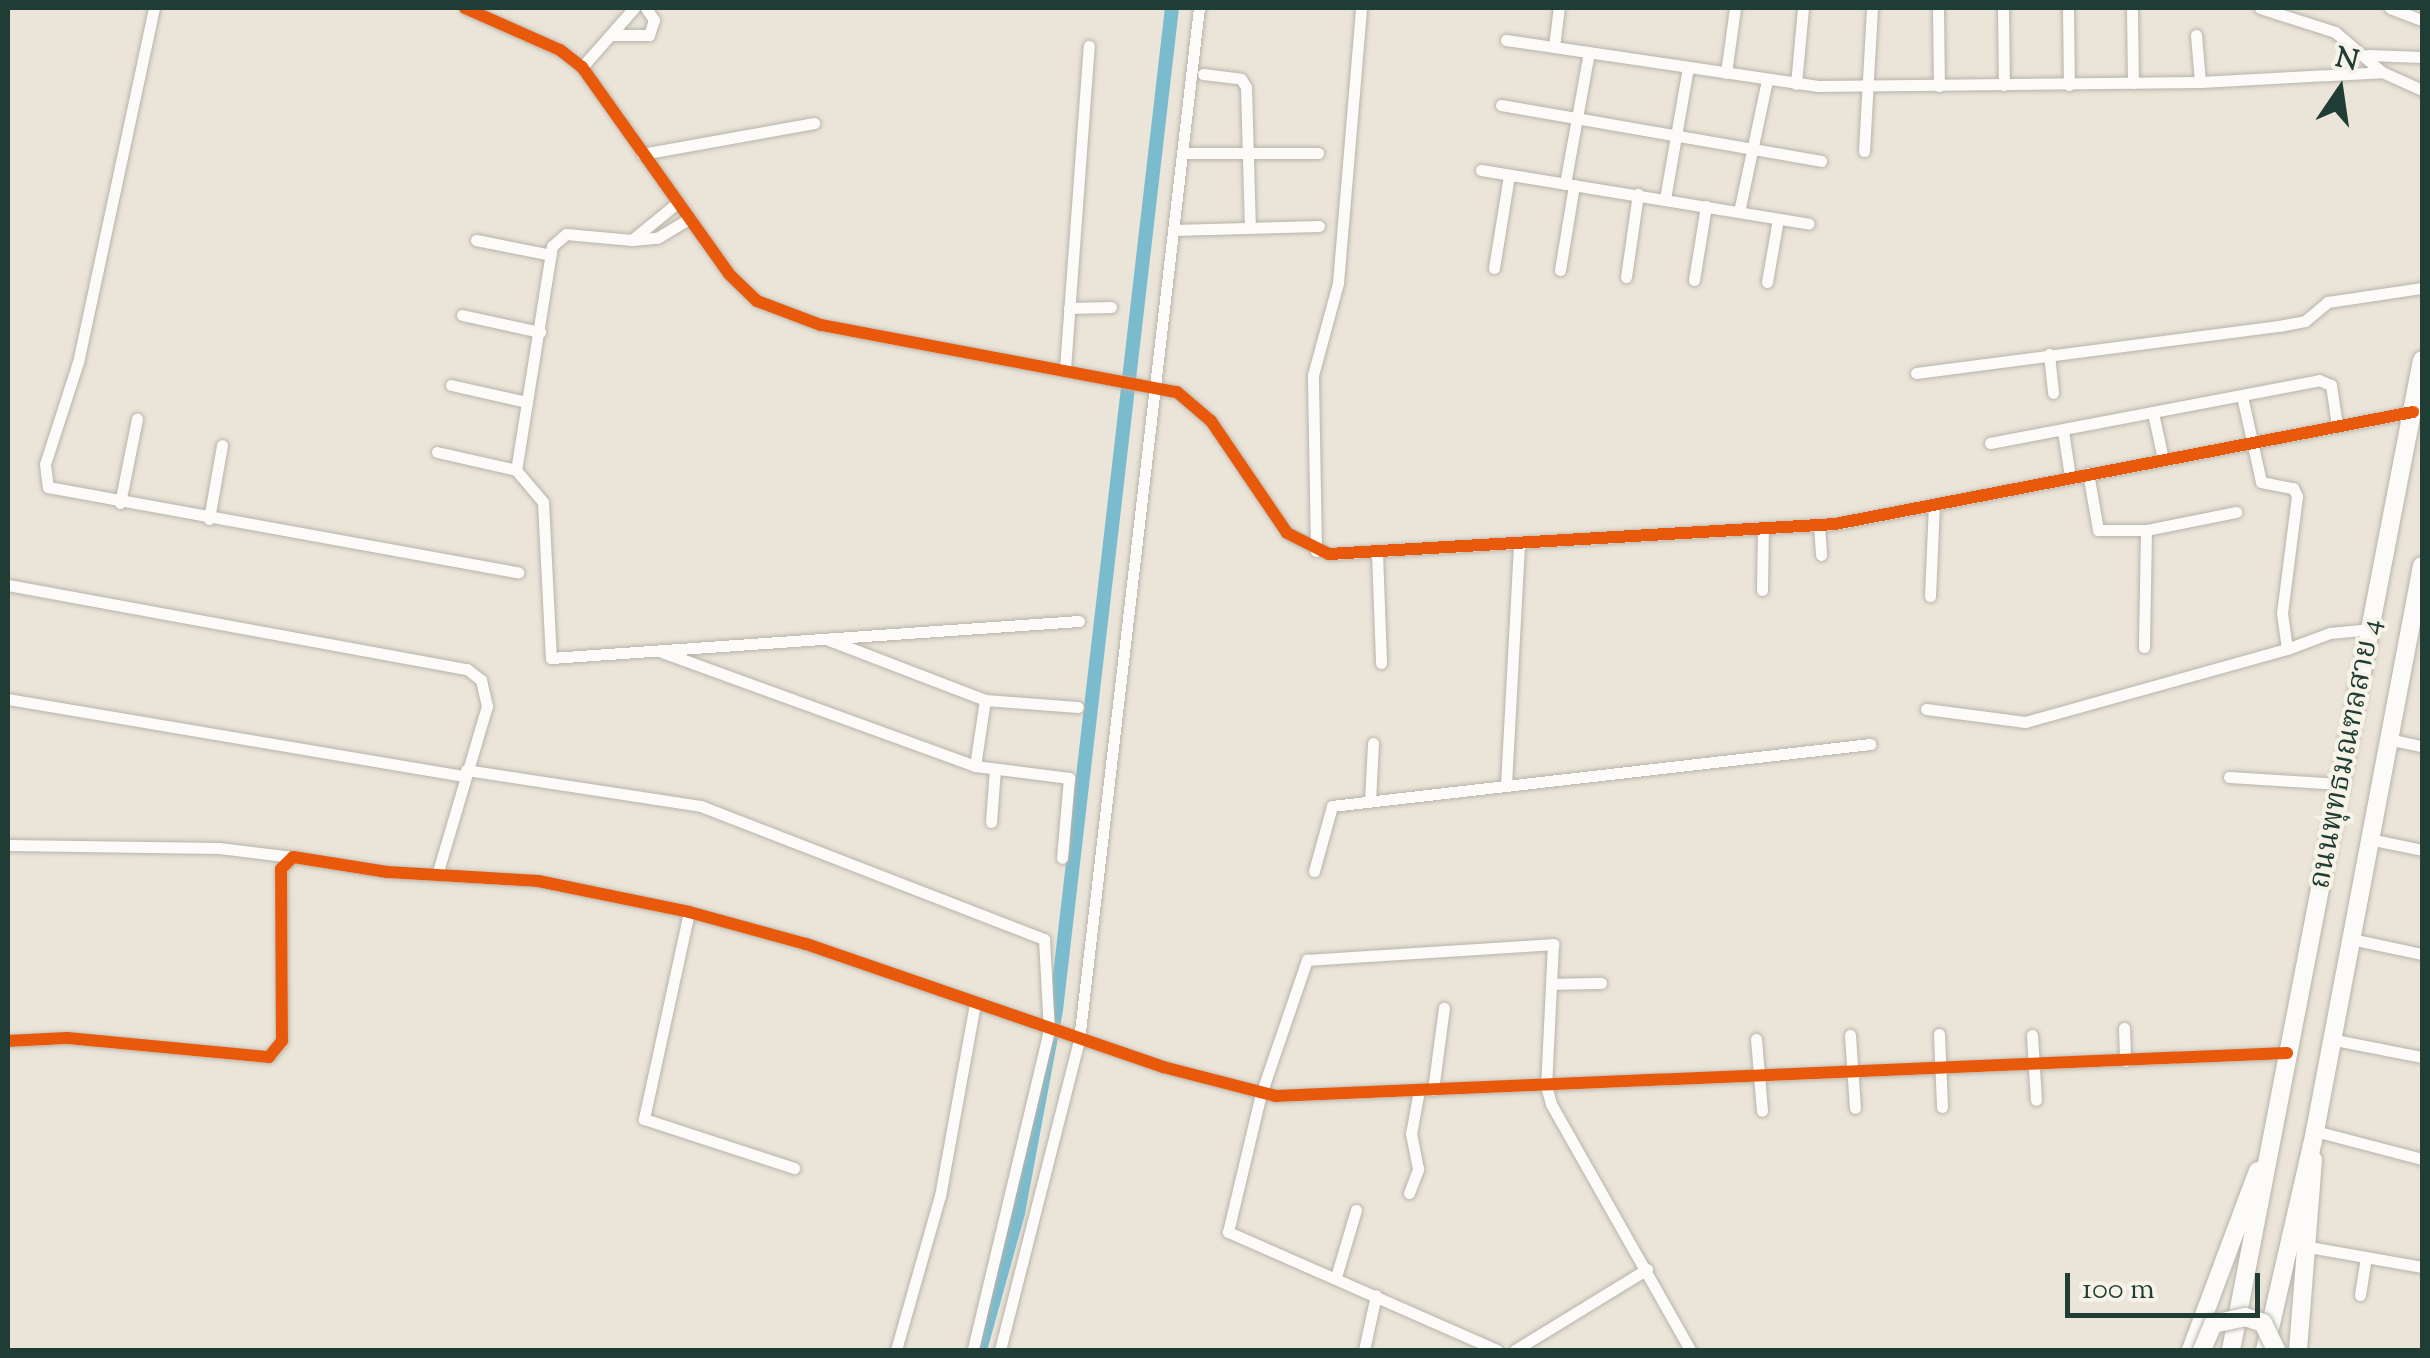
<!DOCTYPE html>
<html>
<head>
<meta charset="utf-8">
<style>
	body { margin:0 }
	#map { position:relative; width:2430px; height:1358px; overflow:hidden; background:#ebe4d8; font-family:"Sorts Mill Goudy","Noto Serif Thai",serif }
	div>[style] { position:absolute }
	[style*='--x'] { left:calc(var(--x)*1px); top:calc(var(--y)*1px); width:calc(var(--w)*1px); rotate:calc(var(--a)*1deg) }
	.canal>* { height:14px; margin:-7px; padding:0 7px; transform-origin:7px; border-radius:7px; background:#7abbce }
	.roads { filter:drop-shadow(0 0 2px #b6b4ab) drop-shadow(0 0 2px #b6b4ab) }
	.minor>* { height:11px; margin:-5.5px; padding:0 5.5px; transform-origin:5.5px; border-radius:5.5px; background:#fcfbf9 }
	.primary>* { height:18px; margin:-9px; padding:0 9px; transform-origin:9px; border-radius:9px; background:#fcfbf9 }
	.bridges { filter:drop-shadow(0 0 2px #b6b4ab) drop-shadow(0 0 2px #b6b4ab) }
	.primary-bridge>* { height:18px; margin:-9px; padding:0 9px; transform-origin:9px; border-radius:9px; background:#fcfbf9 }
	.cycleway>* { height:12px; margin:-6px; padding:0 6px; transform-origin:6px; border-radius:6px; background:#e8590c }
	span { translate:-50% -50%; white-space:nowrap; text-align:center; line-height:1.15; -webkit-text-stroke:8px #f7f3e8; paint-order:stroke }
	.street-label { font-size:30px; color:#1f3d34 }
	.frame { position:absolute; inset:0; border:10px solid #1f3d34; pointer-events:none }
	.north { position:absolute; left:2290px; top:40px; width:100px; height:100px; -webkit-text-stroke:8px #f7f3e8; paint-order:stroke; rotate:13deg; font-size:28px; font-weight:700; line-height:40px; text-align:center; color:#1f3d34 }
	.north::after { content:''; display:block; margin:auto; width:35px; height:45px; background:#1f3d34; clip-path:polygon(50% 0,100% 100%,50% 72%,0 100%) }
	.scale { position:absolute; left:2065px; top:1273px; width:195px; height:45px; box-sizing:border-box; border:5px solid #1f3d34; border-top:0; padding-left:12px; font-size:30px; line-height:35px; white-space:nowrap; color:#1f3d34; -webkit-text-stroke:8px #f7f3e8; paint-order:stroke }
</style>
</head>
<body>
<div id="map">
	<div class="canal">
		<div style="--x:980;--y:1350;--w:142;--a:-74.5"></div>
		<div style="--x:1018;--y:1213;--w:207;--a:-79.4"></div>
		<div style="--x:1056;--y:1010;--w:1009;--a:-83.4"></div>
	</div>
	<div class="roads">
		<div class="minor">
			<div style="--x:154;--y:8;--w:362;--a:102.1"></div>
			<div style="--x:78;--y:362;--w:107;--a:107.9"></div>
			<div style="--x:45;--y:464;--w:23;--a:83"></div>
			<div style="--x:48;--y:487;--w:478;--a:10.3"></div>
			<div style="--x:465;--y:8;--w:104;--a:23.9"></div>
			<div style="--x:560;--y:50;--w:28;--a:38"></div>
			<div style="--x:582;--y:67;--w:254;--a:54.6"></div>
			<div style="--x:729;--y:274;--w:39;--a:44"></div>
			<div style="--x:757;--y:301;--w:68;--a:20.6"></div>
			<div style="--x:821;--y:325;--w:362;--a:10.7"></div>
			<div style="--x:1177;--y:392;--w:45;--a:40.5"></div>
			<div style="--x:1211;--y:421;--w:135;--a:55.8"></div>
			<div style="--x:1287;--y:533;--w:47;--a:26.6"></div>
			<div style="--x:1329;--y:554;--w:507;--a:-3.39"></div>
			<div style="--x:1835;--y:524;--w:589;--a:-10.97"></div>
			<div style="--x:1938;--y:8;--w:78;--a:89.3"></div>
			<div style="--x:2003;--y:8;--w:77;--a:89.3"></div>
			<div style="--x:2068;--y:8;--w:77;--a:89.3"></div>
			<div style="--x:2260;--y:8;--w:79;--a:17.7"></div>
			<div style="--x:2335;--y:32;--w:62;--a:40.4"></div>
			<div style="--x:2382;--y:72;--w:44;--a:24.2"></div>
			<div style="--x:2390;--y:8;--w:34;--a:21"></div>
			<div style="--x:2132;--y:11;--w:72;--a:89.2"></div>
			<div style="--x:611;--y:35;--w:38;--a:0"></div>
			<div style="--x:649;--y:35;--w:16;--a:-72"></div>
			<div style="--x:654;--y:20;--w:14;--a:-124"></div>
			<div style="--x:2196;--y:35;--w:47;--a:85.1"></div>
			<div style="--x:1506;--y:40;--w:49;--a:8.3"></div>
			<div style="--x:1554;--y:47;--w:39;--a:-83"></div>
			<div style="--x:1554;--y:47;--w:267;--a:8.4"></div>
			<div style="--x:1818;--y:86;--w:382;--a:-0.6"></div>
			<div style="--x:2200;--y:82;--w:182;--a:-3.1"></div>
			<div style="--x:2368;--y:55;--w:54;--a:2.1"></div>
			<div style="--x:582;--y:67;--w:79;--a:-48.6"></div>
			<div style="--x:1726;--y:73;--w:66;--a:-82.1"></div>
			<div style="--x:1203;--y:74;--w:38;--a:7"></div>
			<div style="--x:1241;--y:79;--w:9;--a:58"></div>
			<div style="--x:1246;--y:87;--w:140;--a:88.4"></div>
			<div style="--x:1796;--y:84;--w:76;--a:-84.7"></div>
			<div style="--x:1501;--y:105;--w:325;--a:9.9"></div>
			<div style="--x:1864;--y:151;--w:143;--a:-86.8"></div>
			<div style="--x:1184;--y:153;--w:134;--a:0"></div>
			<div style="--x:642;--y:154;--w:175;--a:-10.2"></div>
			<div style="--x:1481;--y:170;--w:332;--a:9.3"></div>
			<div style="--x:1565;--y:184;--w:134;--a:-79.7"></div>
			<div style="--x:1665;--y:199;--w:134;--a:-80.1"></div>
			<div style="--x:677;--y:203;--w:58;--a:140.6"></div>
			<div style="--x:632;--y:240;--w:25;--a:-5"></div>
			<div style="--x:657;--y:238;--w:37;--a:-31"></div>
			<div style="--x:1739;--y:212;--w:135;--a:-78"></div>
			<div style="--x:1173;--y:230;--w:146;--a:-1.6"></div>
			<div style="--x:476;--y:240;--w:76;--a:11.3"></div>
			<div style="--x:632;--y:240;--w:66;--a:-174.8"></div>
			<div style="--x:566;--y:234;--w:18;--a:139"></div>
			<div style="--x:552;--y:246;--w:227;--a:99.1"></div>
			<div style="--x:516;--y:470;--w:42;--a:49.8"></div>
			<div style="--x:543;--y:502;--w:156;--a:87.1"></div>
			<div style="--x:551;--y:658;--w:529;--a:-4.01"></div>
			<div style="--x:1494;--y:268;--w:94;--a:-80.8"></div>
			<div style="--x:1560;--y:270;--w:86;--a:-80.6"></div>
			<div style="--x:1626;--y:277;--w:84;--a:-81.8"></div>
			<div style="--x:1694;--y:280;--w:75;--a:-80.8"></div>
			<div style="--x:1767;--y:282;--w:64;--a:-80.1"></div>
			<div style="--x:1069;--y:308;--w:42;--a:-1.4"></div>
			<div style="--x:462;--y:315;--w:80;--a:12.3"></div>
			<div style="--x:2049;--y:354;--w:39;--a:84"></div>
			<div style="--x:1065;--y:369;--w:324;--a:-85.8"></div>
			<div style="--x:1916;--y:373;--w:366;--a:-7.4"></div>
			<div style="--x:2279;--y:326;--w:26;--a:-11"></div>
			<div style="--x:2305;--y:321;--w:30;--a:-40"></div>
			<div style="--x:2328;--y:302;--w:95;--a:-8.5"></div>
			<div style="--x:451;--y:385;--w:78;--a:12.6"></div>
			<div style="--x:2242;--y:396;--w:88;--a:77.5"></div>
			<div style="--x:2261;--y:482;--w:33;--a:11"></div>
			<div style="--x:2293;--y:488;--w:9;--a:63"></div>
			<div style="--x:2297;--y:496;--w:118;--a:97.3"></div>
			<div style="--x:2282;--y:613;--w:36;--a:82"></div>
			<div style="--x:2287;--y:649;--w:46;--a:-20.4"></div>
			<div style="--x:2330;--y:633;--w:41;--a:-5.6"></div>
			<div style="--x:2153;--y:413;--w:47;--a:77.7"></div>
			<div style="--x:2063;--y:431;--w:47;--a:81.3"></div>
			<div style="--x:1990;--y:443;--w:335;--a:-10.8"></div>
			<div style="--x:2319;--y:380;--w:13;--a:23"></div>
			<div style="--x:2331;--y:385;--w:40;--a:81.5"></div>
			<div style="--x:437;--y:452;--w:81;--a:12.8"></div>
			<div style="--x:2088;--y:473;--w:58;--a:80"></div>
			<div style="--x:2098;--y:530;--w:48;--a:0"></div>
			<div style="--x:2146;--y:530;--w:117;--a:91"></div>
			<div style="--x:120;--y:503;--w:86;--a:-78.6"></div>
			<div style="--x:209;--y:519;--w:75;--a:-80"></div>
			<div style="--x:1819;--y:525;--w:30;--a:86"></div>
			<div style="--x:2146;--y:530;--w:92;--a:-11.3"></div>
			<div style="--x:1316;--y:551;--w:176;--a:-91"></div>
			<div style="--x:1313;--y:375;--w:95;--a:-74.8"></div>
			<div style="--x:1338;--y:283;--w:276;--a:-85.2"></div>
			<div style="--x:1377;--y:552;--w:111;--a:87.9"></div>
			<div style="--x:8;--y:585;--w:467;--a:10.4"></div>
			<div style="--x:467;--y:669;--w:18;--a:38"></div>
			<div style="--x:481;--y:680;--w:27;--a:77"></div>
			<div style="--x:487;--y:706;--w:176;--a:106.5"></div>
			<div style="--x:1762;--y:590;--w:61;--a:-89.1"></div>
			<div style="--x:1930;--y:596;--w:90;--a:-87.5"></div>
			<div style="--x:829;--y:640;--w:167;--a:21"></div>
			<div style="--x:985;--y:700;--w:93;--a:4.3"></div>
			<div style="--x:662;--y:652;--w:333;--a:20"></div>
			<div style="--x:975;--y:766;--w:95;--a:7.3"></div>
			<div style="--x:1069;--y:778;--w:80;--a:95"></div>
			<div style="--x:8;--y:699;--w:463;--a:9.6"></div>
			<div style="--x:1926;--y:709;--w:100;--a:7.5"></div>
			<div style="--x:2025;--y:722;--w:272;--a:-15.6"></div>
			<div style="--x:2388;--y:739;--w:35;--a:12"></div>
			<div style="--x:975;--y:766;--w:67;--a:-81.4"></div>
			<div style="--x:466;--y:770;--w:238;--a:8.7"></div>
			<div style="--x:701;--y:806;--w:368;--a:21.2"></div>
			<div style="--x:1044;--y:939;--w:91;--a:86.9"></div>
			<div style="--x:1049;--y:1030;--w:329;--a:103.4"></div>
			<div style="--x:2229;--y:777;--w:112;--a:3.6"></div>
			<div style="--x:1506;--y:785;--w:241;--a:-86.9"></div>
			<div style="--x:1370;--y:801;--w:58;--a:-87"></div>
			<div style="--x:991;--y:822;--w:53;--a:-85.7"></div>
			<div style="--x:2369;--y:839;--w:54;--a:11.7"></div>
			<div style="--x:8;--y:845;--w:211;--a:0.8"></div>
			<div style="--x:219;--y:848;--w:74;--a:7"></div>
			<div style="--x:1314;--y:871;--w:67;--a:-74.5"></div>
			<div style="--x:1332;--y:806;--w:542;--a:-6.57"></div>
			<div style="--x:689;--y:912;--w:212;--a:102.3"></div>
			<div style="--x:644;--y:1119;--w:158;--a:18.1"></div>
			<div style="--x:2351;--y:939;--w:73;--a:11.9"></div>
			<div style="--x:1552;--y:984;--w:49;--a:-1.2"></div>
			<div style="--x:2124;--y:1028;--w:33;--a:88"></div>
			<div style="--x:1939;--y:1034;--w:73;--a:87.6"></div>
			<div style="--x:1850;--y:1035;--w:73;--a:86.1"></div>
			<div style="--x:2032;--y:1035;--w:65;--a:86.5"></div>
			<div style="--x:1756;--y:1039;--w:72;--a:85.2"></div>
			<div style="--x:2330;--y:1039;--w:94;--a:11.1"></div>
			<div style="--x:8;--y:1041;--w:59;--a:-2.9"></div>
			<div style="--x:67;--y:1038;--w:203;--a:5.4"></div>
			<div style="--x:269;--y:1057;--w:21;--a:-51"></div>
			<div style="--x:282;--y:1041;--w:172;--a:-90.3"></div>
			<div style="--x:281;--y:869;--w:17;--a:-45"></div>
			<div style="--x:293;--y:857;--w:95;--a:9.1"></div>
			<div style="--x:387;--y:872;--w:151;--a:3.4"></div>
			<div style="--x:538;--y:881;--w:154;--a:11.6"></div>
			<div style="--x:689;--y:912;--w:121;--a:15.3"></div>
			<div style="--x:806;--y:944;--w:378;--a:19"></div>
			<div style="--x:1163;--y:1067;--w:117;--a:14.4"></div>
			<div style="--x:1276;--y:1096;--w:1012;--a:-2.44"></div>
			<div style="--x:1433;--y:1090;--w:83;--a:-82.4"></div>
			<div style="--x:2315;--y:1131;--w:111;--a:14.7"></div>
			<div style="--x:1409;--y:1193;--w:26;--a:-69"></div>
			<div style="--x:1418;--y:1169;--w:36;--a:-101"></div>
			<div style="--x:1411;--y:1134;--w:45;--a:-79.7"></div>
			<div style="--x:2309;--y:1247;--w:115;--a:10"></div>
			<div style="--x:1336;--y:1277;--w:70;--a:-73.4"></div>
			<div style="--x:2360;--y:1295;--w:38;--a:-81"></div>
			<div style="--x:896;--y:1350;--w:160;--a:-74.1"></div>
			<div style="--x:940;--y:1196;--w:196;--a:-79.7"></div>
			<div style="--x:1000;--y:1350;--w:320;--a:-75.7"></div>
			<div style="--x:1079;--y:1040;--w:1039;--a:-83.37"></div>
			<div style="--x:1364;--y:1350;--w:56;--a:-77.7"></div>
			<div style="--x:1497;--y:1350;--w:294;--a:-156.3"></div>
			<div style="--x:1228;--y:1232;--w:142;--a:-76.6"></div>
			<div style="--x:1261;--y:1094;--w:142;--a:-71.1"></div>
			<div style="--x:1307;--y:960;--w:247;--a:-3.7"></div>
			<div style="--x:1553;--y:944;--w:142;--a:92.8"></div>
			<div style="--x:1546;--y:1086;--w:19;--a:74"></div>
			<div style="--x:1551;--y:1104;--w:283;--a:60.5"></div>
			<div style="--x:1515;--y:1350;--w:155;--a:-31.5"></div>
		</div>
		<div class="primary">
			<div style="--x:2191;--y:1350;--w:191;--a:-69.5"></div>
			<div style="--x:2231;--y:1350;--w:1008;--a:-79.08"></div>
			<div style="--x:2265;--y:1350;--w:225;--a:-77.1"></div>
			<div style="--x:2315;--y:1131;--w:575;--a:-79.28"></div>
			<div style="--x:2298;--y:1350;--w:191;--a:-85.5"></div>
		</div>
	</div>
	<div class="bridges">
		<div class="primary-bridge">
			<div style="--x:2202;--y:1350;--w:28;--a:-67"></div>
			<div style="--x:2213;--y:1324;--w:33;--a:-12"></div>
			<div style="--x:2245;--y:1317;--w:19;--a:18"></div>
			<div style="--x:2263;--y:1323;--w:30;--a:64"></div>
		</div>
	</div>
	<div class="cycleway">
		<div style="--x:465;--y:8;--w:104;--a:23.9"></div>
		<div style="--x:560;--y:50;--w:28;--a:38"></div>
		<div style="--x:582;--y:67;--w:254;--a:54.6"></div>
		<div style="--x:729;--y:274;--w:39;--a:44"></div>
		<div style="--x:757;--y:301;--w:68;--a:20.6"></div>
		<div style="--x:821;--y:325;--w:362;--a:10.7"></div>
		<div style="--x:1177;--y:392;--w:45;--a:40.5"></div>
		<div style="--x:1211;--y:421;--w:135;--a:55.8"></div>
		<div style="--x:1287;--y:533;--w:47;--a:26.6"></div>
		<div style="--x:1329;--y:554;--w:507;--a:-3.39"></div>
		<div style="--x:1835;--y:524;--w:589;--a:-10.97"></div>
		<div style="--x:8;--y:1041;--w:59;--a:-2.9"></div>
		<div style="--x:67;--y:1038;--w:203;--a:5.4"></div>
		<div style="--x:269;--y:1057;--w:21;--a:-51"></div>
		<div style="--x:282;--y:1041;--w:172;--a:-90.3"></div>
		<div style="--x:281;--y:869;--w:17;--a:-45"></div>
		<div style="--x:293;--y:857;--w:95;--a:9.1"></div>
		<div style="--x:387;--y:872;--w:151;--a:3.4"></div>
		<div style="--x:538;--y:881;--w:154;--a:11.6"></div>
		<div style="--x:689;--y:912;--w:121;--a:15.3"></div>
		<div style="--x:806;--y:944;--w:378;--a:19"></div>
		<div style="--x:1163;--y:1067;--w:117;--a:14.4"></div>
		<div style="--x:1276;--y:1096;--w:1012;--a:-2.44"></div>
	</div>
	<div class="street-label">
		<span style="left:2347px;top:754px;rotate:-79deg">ถนนพุทธมณฑลสาย 4</span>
	</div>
	<div class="frame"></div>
	<div class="north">N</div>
	<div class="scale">100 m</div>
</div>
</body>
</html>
